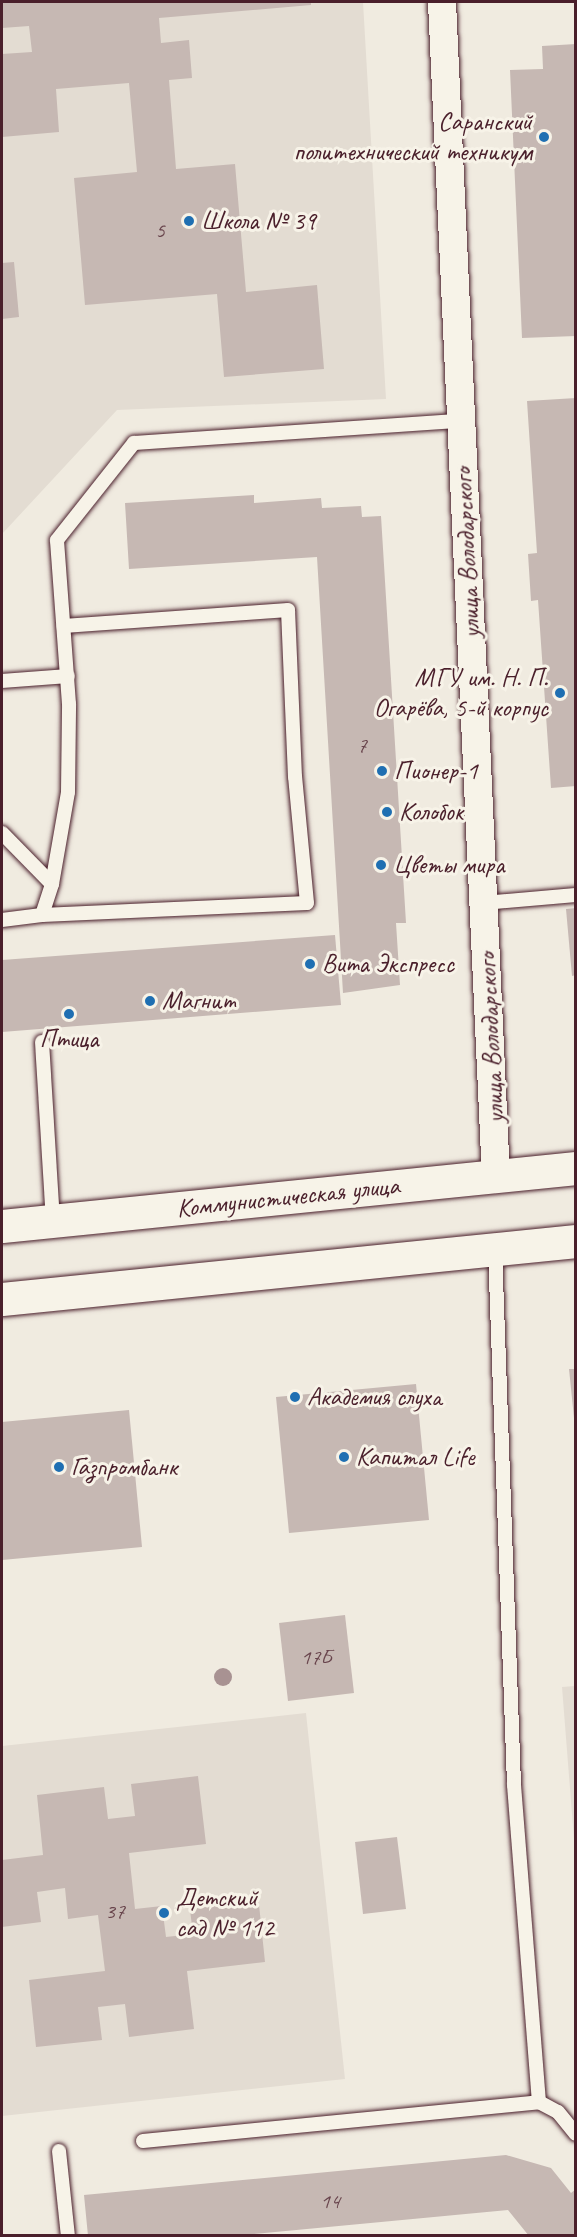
<!DOCTYPE html>
<html>
<head>
<meta charset="utf-8">
<style>
	body { margin:0 }
	#map { position:relative; width:577px; height:2237px; overflow:hidden; background:#f0ebe0; font-family:Caveat,sans-serif }
	div>[style] { position:absolute }
	[style*='--x'] { left:calc(var(--x)*1px); top:calc(var(--y)*1px); width:calc(var(--w)*1px); rotate:calc(var(--a)*1deg) }
	.built>* { inset:0; background:#e3dcd2 }
	.building>* { inset:0; background:#c6b8b3 }
	.roads { filter:drop-shadow(0 0 2px #4a1f2b) drop-shadow(0 0 2px #4a1f2b) }
	.lane>* { height:14px; margin:-7px; padding:0 7px; transform-origin:7px; border-radius:7px; background:#f7f3e8 }
	.street>* { height:28px; margin:-14px; padding:0 14px; transform-origin:14px; border-radius:14px; background:#f7f3e8 }
	.primary>* { height:33px; margin:-16.5px; padding:0 16.5px; transform-origin:16.5px; border-radius:16.5px; background:#f7f3e8 }
	.trees>* { width:18px; height:18px; margin:-9px; border-radius:50%; background:#a89292 }
	.dots>* { width:16px; height:16px; translate:-50% -50%; box-sizing:border-box; border:3px solid #f7f3e8; border-radius:50% }
	span { translate:-50% -50%; white-space:nowrap; text-align:center; line-height:1.15; -webkit-text-stroke:6px #f7f3e8; paint-order:stroke }
	.number-label { font-size:22px; color:#69454d }
	.number-label span { -webkit-text-stroke-width:0 }
	.poi-label { font-size:26px; color:#4a1f2b }
	.right { translate:-100% -50%; text-align:right }
	.left { translate:0 -50%; text-align:left }
	.street-label { font-size:26px; color:#4a1f2b }
	.frame { position:absolute; inset:0; border:3px solid #4a1f2b; pointer-events:none }
</style>
</head>
<body>
<div id="map">
	<div class="built">
		<div style="clip-path:polygon(2px 2px,363px 2px,386px 399px,117px 410px,2px 534px)"></div>
		<div style="clip-path:polygon(575px 1686px,576px 1686px,575px 1852px,562px 1687px)"></div>
		<div style="clip-path:polygon(306px 1713px,345px 2079px,2px 2116px,2px 1746px)"></div>
	</div>
	<div class="building">
		<div style="clip-path:polygon(2px 2px,311px 2px,311px 5px,159px 18px,161px 43px,189px 40px,192px 78px,169px 80px,176px 169px,235px 164px,246px 292px,317px 285px,324px 369px,224px 377px,217px 294px,85px 305px,74px 178px,137px 172px,129px 83px,56px 89px,59px 132px,2px 137px,2px 54px,32px 52px,29px 26px,2px 28px)"></div>
		<div style="clip-path:polygon(576px 44px,576px 336px,522px 338px,510px 70px,543px 69px,542px 46px)"></div>
		<div style="clip-path:polygon(14px 262px,19px 317px,2px 319px,2px 263px)"></div>
		<div style="clip-path:polygon(576px 398px,576px 786px,551px 788px,538px 600px,531px 601px,528px 554px,537px 553px,527px 401px)"></div>
		<div style="clip-path:polygon(254px 495px,254px 503px,321px 498px,322px 508px,361px 506px,362px 517px,381px 516px,406px 923px,396px 923px,400px 985px,343px 993px,317px 557px,129px 569px,125px 503px)"></div>
		<div style="clip-path:polygon(576px 908px,576px 975px,572px 976px,566px 909px)"></div>
		<div style="clip-path:polygon(335px 935px,341px 1005px,2px 1032px,2px 960px)"></div>
		<div style="clip-path:polygon(569px 1369px,576px 1369px,576px 1418px,574px 1418px)"></div>
		<div style="clip-path:polygon(416px 1384px,429px 1520px,289px 1533px,276px 1397px)"></div>
		<div style="clip-path:polygon(129px 1410px,142px 1547px,2px 1560px,2px 1422px)"></div>
		<div style="clip-path:polygon(345px 1615px,354px 1693px,288px 1701px,279px 1623px)"></div>
		<div style="clip-path:polygon(198px 1776px,206px 1844px,129px 1853px,135px 1909px,162px 1906px,166px 1937px,193px 1934px,189px 1902px,258px 1895px,265px 1962px,187px 1971px,194px 2029px,129px 2037px,125px 2004px,98px 2007px,102px 2040px,36px 2047px,29px 1980px,105px 1971px,98px 1915px,68px 1919px,65px 1888px,37px 1892px,41px 1922px,2px 1927px,2px 1860px,43px 1855px,37px 1795px,104px 1787px,108px 1819px,135px 1816px,131px 1784px)"></div>
		<div style="clip-path:polygon(397px 1837px,406px 1909px,363px 1914px,355px 1842px)"></div>
		<div style="clip-path:polygon(506px 2155px,551px 2168px,571px 2193px,576px 2189px,576px 2236px,529px 2236px,508px 2210px,234px 2236px,88px 2236px,84px 2195px)"></div>
	</div>
	<div class="roads">
		<div class="lane">
			<div style="--x:2;--y:681;--w:66;--a:-4.3"></div>
			<div style="--x:2;--y:833;--w:71;--a:45.6"></div>
			<div style="--x:484;--y:903;--w:92;--a:-5"></div>
			<div style="--x:42;--y:915;--w:265;--a:-2.6"></div>
			<div style="--x:307;--y:903;--w:127;--a:-95.4"></div>
			<div style="--x:295;--y:777;--w:167;--a:-92.4"></div>
			<div style="--x:288;--y:610;--w:225;--a:175.9"></div>
			<div style="--x:2;--y:920;--w:40;--a:-7.1"></div>
			<div style="--x:42;--y:915;--w:33;--a:-72"></div>
			<div style="--x:52;--y:884;--w:93;--a:-80.1"></div>
			<div style="--x:68;--y:792;--w:88;--a:-89.3"></div>
			<div style="--x:69;--y:704;--w:164;--a:-94.2"></div>
			<div style="--x:57;--y:540;--w:124;--a:-51.6"></div>
			<div style="--x:134;--y:443;--w:327;--a:-3.9"></div>
			<div style="--x:42;--y:1042;--w:179;--a:86.5"></div>
			<div style="--x:495;--y:1249;--w:536;--a:87.97"></div>
			<div style="--x:514;--y:1785;--w:318;--a:85.5"></div>
			<div style="--x:143;--y:2141;--w:398;--a:-5.6"></div>
			<div style="--x:539;--y:2102;--w:21;--a:28"></div>
			<div style="--x:558;--y:2112;--w:28;--a:51"></div>
			<div style="--x:59;--y:2151;--w:85;--a:84"></div>
		</div>
		<div class="street">
			<div style="--x:442;--y:2;--w:1175;--a:87.37"></div>
		</div>
		<div class="primary">
			<div style="--x:2;--y:1226;--w:577;--a:-5.77"></div>
			<div style="--x:2;--y:1299;--w:577;--a:-5.77"></div>
		</div>
	</div>
	<div class="trees">
		<div style="left:223px;top:1677px"></div>
	</div>
	<div class="dots">
		<div style="left:544px;top:137px;background:#1f6fb2"></div>
		<div style="left:189px;top:221px;background:#1f6fb2"></div>
		<div style="left:560px;top:693px;background:#1f6fb2"></div>
		<div style="left:382px;top:771px;background:#1f6fb2"></div>
		<div style="left:387px;top:812px;background:#1f6fb2"></div>
		<div style="left:381px;top:865px;background:#1f6fb2"></div>
		<div style="left:310px;top:964px;background:#1f6fb2"></div>
		<div style="left:150px;top:1001px;background:#1f6fb2"></div>
		<div style="left:69px;top:1014px;background:#1f6fb2"></div>
		<div style="left:295px;top:1397px;background:#1f6fb2"></div>
		<div style="left:344px;top:1457px;background:#1f6fb2"></div>
		<div style="left:59px;top:1467px;background:#1f6fb2"></div>
		<div style="left:164px;top:1913px;background:#1f6fb2"></div>
	</div>
	<div class="number-label">
		<span style="left:160px;top:231px">5</span>
		<span style="left:362px;top:746px">7</span>
		<span style="left:316px;top:1658px">17Б</span>
		<span style="left:115px;top:1912px">37</span>
		<span style="left:330px;top:2202px">14</span>
	</div>
	<div class="poi-label">
		<span class="right" style="left:532px;top:137px">Саранский<br>политехнический техникум</span>
		<span class="left" style="left:201px;top:221px">Школа № 39</span>
		<span class="right" style="left:548px;top:693px">МГУ им. Н. П.<br>Огарёва, 5-й корпус</span>
		<span class="left" style="left:394px;top:771px">Пионер-1</span>
		<span class="left" style="left:399px;top:812px">Колобок</span>
		<span class="left" style="left:393px;top:865px">Цветы мира</span>
		<span class="left" style="left:322px;top:964px">Вита Экспресс</span>
		<span class="left" style="left:162px;top:1001px">Магнит</span>
		<span style="left:69px;top:1039px">Птица</span>
		<span class="left" style="left:307px;top:1397px">Академия слуха</span>
		<span class="left" style="left:356px;top:1457px">Капитал Life</span>
		<span class="left" style="left:71px;top:1467px">Газпромбанк</span>
		<span class="left" style="left:176px;top:1913px">Детский<br>сад № 112</span>
	</div>
	<div class="street-label">
		<span style="left:467px;top:553px;rotate:-93deg">улица Володарского</span>
		<span style="left:491px;top:1038px;rotate:-93deg">улица Володарского</span>
		<span style="left:288px;top:1197px;rotate:-6deg">Коммунистическая улица</span>
	</div>
	<div class="frame"></div>
</div>
</body>
</html>
